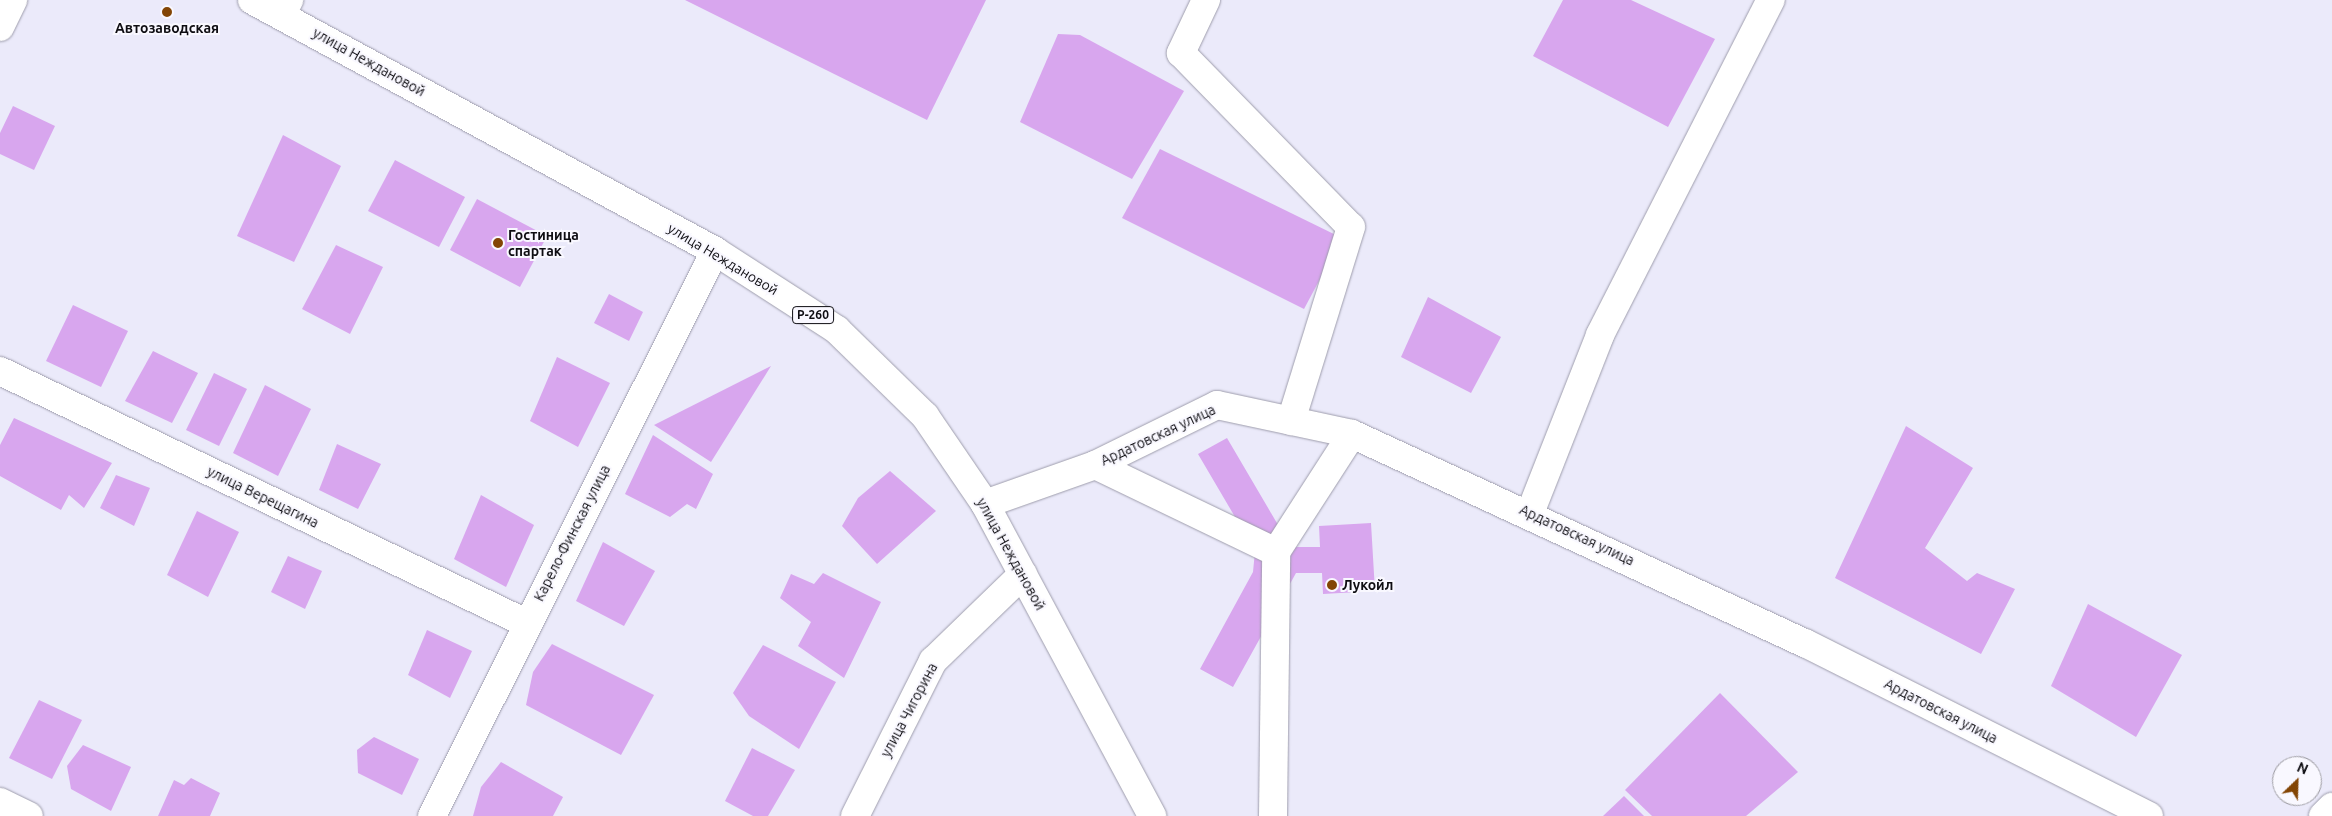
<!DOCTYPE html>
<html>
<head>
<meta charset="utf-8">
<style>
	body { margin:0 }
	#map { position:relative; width:2332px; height:816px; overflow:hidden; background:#ebeafa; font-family:Ubuntu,sans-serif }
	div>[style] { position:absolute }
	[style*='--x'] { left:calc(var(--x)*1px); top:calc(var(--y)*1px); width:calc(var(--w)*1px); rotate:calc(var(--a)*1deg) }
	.building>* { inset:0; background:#d8a6ee }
	.roads { filter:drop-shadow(0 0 1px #9e9dac) drop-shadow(0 0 1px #9e9dac) }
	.minor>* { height:28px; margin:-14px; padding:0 14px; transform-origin:14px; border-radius:14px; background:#fff }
	.major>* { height:28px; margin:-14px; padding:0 14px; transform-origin:14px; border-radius:14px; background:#fff }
	.highway>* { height:28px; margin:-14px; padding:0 14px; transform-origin:14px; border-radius:14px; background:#fff }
	.dots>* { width:14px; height:14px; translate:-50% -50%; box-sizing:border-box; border:2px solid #f9f8ff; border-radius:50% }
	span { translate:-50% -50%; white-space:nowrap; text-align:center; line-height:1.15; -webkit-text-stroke:4px #f9f8ff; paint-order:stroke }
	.shield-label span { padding:1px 4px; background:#f9f8ff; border:1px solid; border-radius:4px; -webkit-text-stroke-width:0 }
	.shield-label { font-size:12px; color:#0e0d12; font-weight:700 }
	.poi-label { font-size:14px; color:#0e0d12; font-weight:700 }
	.left { translate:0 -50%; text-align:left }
	.street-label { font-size:14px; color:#0e0d12 }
	.north { position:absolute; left:2272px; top:756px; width:50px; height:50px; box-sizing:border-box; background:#f9f8ff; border:1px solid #9b9aa0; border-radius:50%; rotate:24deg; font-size:14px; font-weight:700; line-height:20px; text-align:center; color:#0e0d12 }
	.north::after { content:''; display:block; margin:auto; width:18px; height:22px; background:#834505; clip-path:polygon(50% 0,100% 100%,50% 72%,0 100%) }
</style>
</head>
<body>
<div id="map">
	<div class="building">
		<div style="clip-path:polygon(685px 0,986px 0,927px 120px)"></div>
		<div style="clip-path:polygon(1563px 0,1631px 0,1715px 39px,1668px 127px,1533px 56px)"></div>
		<div style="clip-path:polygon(1058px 34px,1080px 35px,1184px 91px,1132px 179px,1020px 122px)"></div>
		<div style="clip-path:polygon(13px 106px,55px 126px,34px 170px,0 154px,0 133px)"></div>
		<div style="clip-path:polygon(283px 135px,341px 166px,294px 262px,237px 236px)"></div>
		<div style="clip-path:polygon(1160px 149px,1342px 238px,1304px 309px,1122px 218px)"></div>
		<div style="clip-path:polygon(395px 160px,465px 197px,439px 247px,368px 211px)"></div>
		<div style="clip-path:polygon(477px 199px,547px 236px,520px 287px,450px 250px)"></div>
		<div style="clip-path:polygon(336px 245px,383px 267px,350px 334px,302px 309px)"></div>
		<div style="clip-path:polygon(609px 294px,643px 312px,629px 341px,594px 323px)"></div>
		<div style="clip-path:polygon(1428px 297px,1501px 337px,1471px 393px,1401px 357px)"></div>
		<div style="clip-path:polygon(73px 305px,128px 331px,101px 387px,46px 361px)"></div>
		<div style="clip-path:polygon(153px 351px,198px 373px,172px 423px,125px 401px)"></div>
		<div style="clip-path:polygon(557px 357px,610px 383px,578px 447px,530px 421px)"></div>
		<div style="clip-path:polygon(771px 366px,711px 462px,654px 425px)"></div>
		<div style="clip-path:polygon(214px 373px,247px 389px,219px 446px,186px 430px)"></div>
		<div style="clip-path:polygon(265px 385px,311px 409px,278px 476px,233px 453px)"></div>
		<div style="clip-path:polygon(14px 418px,112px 463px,84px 508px,69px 495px,61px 510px,0 476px,0 445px)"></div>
		<div style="clip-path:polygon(1906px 426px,1973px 468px,1925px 548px,1967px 581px,1977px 573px,2015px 589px,1981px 654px,1835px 578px)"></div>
		<div style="clip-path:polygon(653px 435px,713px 474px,696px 509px,687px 504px,670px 517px,625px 494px)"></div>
		<div style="clip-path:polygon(1227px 438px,1291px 547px,1320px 547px,1319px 526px,1371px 523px,1375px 591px,1323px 594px,1322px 573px,1296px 573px,1233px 687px,1200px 669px,1253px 572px,1255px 551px,1198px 454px)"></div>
		<div style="clip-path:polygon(337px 444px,381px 464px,358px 509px,319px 490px)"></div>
		<div style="clip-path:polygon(890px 471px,936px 511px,877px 564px,842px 526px,858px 498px)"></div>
		<div style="clip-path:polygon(116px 475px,150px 488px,134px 526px,100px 508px)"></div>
		<div style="clip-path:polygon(481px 495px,534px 525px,506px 587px,454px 559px)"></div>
		<div style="clip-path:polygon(197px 511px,239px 532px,208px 597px,167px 575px)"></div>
		<div style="clip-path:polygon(603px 542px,655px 571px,624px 626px,576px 601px)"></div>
		<div style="clip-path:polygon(288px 556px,322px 571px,305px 609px,271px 592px)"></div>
		<div style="clip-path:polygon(823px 573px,881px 602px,844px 678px,798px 646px,811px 622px,780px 598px,791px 574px,814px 584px)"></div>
		<div style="clip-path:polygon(2088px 604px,2182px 655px,2136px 737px,2051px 686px)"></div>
		<div style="clip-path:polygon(427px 630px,472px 651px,450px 698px,408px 675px)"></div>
		<div style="clip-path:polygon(552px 644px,654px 695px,621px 755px,526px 705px,533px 672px)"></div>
		<div style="clip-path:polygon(763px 645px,836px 682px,799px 749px,749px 716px,733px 693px)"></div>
		<div style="clip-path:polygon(1720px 693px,1798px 772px,1746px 816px,1652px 816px,1625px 790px)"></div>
		<div style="clip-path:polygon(39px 700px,82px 720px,52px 779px,9px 758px)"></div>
		<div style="clip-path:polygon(374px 737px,419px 759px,402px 795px,358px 773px,357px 750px)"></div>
		<div style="clip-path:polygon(83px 745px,131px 767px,111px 811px,71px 789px,67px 766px)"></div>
		<div style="clip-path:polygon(752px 748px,795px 770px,768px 816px,753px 816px,725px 801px)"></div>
		<div style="clip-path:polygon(501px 762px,563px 797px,553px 816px,473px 816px,481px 787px)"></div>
		<div style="clip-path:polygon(191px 778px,220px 793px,210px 816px,158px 816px,174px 780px,184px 785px)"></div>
		<div style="clip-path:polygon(1624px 796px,1644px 816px,1603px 816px)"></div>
	</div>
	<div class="roads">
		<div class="minor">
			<div style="--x:1206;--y:0;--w:59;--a:115.3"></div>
			<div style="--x:1181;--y:53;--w:243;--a:45.7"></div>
			<div style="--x:1351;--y:227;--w:203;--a:107.2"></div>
			<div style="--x:282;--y:14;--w:16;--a:-63"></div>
			<div style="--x:0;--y:27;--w:30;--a:-64"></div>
			<div style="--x:0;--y:371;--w:583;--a:25.6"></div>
			<div style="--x:1095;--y:465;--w:201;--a:25.7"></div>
			<div style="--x:985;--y:504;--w:117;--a:-19.5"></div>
			<div style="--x:1095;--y:465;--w:136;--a:-26.2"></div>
			<div style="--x:1217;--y:405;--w:138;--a:12.1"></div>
			<div style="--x:1352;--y:434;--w:499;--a:24.8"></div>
			<div style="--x:1805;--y:643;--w:385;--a:26.7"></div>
			<div style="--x:1530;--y:513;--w:191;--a:-68.5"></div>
			<div style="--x:1600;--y:335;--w:376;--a:-63"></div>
			<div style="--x:0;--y:802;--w:32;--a:26"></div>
			<div style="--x:432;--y:816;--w:632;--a:-63.39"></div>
			<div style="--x:855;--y:816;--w:174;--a:-63.3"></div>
			<div style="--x:933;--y:661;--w:125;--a:-44"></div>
			<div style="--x:1273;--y:816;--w:264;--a:-89.3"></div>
			<div style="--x:1276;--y:552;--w:140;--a:-57.2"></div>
		</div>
		<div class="major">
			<div style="--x:2323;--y:816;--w:13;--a:-45"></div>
		</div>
		<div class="highway">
			<div style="--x:252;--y:0;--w:527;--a:28.46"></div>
			<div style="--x:715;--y:251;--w:145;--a:32.9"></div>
			<div style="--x:837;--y:330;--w:123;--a:44.3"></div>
			<div style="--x:925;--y:416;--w:107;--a:55.7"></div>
			<div style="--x:985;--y:504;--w:354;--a:61.8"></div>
		</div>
	</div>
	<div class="dots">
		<div style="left:167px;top:12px;background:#834505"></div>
		<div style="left:498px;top:243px;background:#834505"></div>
		<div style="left:1332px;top:585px;background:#834505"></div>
	</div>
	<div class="shield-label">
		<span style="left:813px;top:315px">Р-260</span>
	</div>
	<div class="poi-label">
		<span style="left:167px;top:28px">Автозаводская</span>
		<span class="left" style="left:508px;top:243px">Гостиница<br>спартак</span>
		<span class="left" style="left:1342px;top:585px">Лукойл</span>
	</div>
	<div class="street-label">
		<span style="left:369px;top:62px;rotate:29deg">улица Неждановой</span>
		<span style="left:723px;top:259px;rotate:31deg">улица Неждановой</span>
		<span style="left:1158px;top:435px;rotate:-25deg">Ардатовская улица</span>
		<span style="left:263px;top:497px;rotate:26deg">улица Верещагина</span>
		<span style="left:572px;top:533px;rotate:-63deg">Карело-Финская улица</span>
		<span style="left:1577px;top:535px;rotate:25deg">Ардатовская улица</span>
		<span style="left:1011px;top:554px;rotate:61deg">улица Неждановой</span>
		<span style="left:909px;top:710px;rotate:-62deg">улица Чигорина</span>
		<span style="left:1941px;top:711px;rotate:27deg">Ардатовская улица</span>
	</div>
	<div class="north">N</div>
</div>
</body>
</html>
